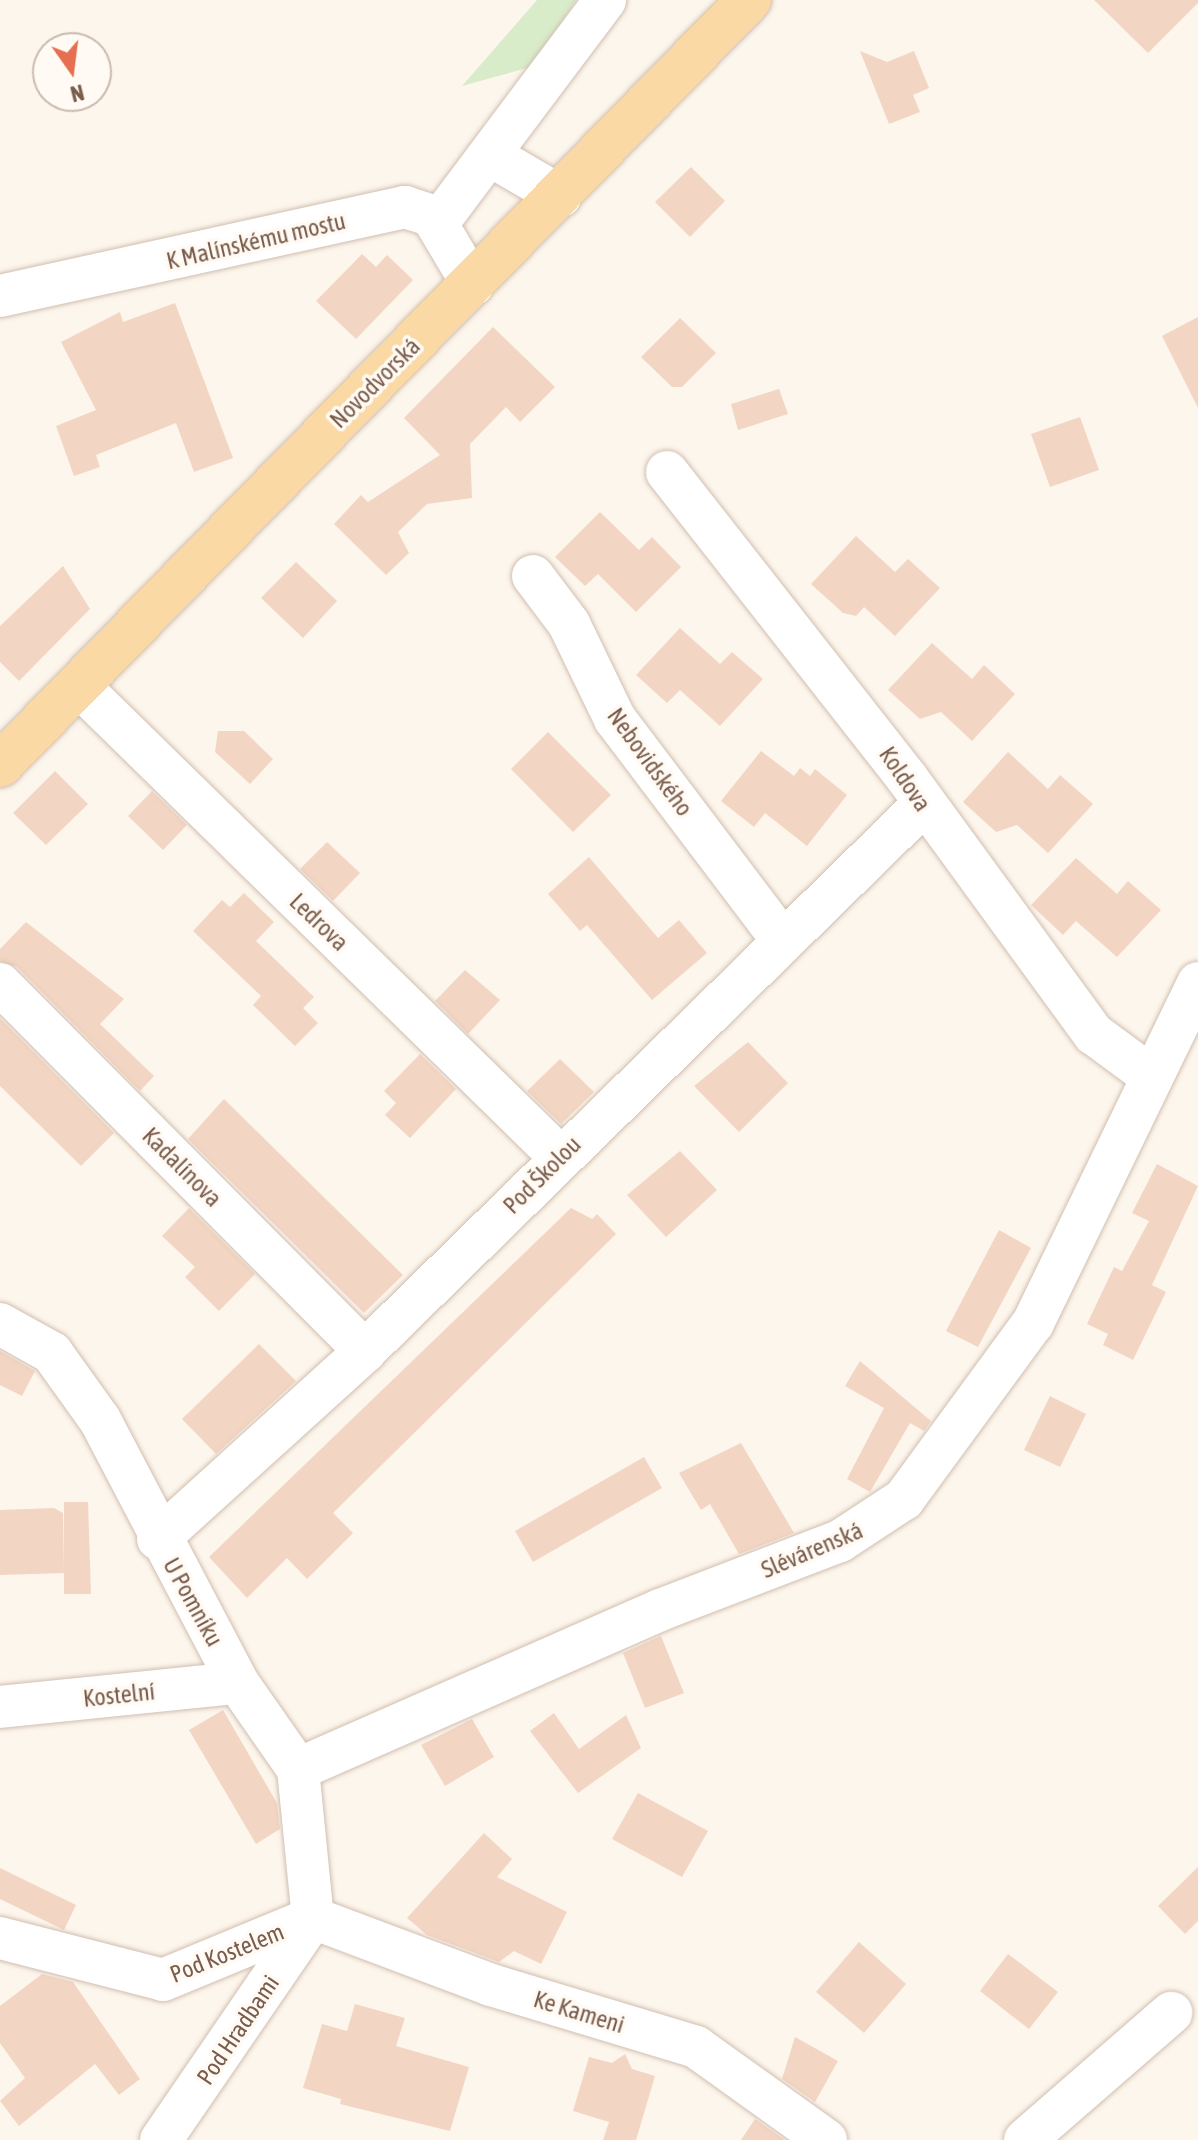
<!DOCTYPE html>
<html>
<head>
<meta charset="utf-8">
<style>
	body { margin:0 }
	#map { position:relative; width:1198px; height:2140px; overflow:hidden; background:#fdf6ec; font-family:"Asap Condensed",sans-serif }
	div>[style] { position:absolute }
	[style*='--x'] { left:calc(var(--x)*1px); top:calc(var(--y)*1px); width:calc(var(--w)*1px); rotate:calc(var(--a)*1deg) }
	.green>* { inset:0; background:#d8ecc9 }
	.building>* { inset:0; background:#f3d5c3 }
	.roads { filter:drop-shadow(0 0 2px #d1beb0) drop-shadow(0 0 2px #d1beb0) }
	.minor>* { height:42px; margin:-21px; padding:0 21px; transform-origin:21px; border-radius:21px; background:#fff }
	.primary>* { height:44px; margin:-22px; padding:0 22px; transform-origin:22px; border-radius:22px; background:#fbd9a5 }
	span { translate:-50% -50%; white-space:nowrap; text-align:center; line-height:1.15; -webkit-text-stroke:7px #fffaf3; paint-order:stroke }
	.street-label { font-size:24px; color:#7a5c4d }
	.north { position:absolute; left:32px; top:32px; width:80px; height:80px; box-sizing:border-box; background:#fffaf3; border:2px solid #cabbb1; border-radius:50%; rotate:166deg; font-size:22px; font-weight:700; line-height:32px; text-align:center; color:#7a5c4d }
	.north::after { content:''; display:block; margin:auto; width:28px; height:36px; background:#e76f51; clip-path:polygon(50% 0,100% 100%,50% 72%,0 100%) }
</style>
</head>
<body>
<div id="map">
	<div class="green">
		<div style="clip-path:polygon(537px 0,576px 0,534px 66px,462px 86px)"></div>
	</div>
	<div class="building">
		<div style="clip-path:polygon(1094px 0,1198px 0,1198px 3px,1148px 53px)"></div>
		<div style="clip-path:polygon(860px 51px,887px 62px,914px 51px,929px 88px,913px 95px,920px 112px,889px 124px)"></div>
		<div style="clip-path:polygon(691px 167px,725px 201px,690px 237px,655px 202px)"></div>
		<div style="clip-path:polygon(362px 254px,376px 267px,387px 255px,413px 280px,356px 339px,316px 301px)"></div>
		<div style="clip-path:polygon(175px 303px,233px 458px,194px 472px,176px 423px,96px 455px,100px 467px,74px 476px,56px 426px,96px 410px,61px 342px,120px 312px,123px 322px)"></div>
		<div style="clip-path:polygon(1198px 317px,1198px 408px,1162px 336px)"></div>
		<div style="clip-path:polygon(680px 318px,716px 353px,682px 387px,672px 387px,641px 357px)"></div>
		<div style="clip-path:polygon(493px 327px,555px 387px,520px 422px,506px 407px,470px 444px,472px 498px,427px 504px,398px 532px,409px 553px,386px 575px,334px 524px,361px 495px,368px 502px,440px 455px,404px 418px)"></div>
		<div style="clip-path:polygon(779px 389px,788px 414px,738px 430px,731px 404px)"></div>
		<div style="clip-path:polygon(1080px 417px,1099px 470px,1050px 487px,1031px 434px)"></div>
		<div style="clip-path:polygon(600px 512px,639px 550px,652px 537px,681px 567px,636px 612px,598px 574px,585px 586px,555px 557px)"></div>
		<div style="clip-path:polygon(856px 536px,895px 572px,908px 559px,940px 588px,895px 636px,864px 607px,856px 616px,843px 613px,811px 584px)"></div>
		<div style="clip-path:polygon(296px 562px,337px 601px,303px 638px,261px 598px)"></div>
		<div style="clip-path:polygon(63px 566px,90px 609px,19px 681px,0 662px,0 626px)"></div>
		<div style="clip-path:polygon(680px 628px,720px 664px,732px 652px,763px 679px,720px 726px,680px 690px,667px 703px,636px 675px)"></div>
		<div style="clip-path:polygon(932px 643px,972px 679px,984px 665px,1015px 694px,972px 741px,941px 712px,920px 719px,888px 690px)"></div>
		<div style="clip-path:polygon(218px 731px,244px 731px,273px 759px,250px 784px,215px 752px)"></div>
		<div style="clip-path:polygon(548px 732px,611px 795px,573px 832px,511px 769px)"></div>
		<div style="clip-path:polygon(761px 751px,794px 776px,800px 768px,810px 776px,815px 769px,847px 795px,807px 846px,765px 813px,754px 827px,721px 801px)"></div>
		<div style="clip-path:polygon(1008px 752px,1048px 789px,1060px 775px,1093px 804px,1048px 853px,1017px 825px,996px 832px,963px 802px)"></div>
		<div style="clip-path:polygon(55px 771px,88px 804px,46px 845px,13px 813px)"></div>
		<div style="clip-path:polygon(152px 791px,187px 825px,163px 850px,128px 816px)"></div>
		<div style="clip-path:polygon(327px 842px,360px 873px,333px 901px,300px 869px)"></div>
		<div style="clip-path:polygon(589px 857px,658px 938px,679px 920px,707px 953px,652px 1000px,587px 925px,580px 931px,548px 894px)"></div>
		<div style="clip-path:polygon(1076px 858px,1117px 894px,1128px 881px,1161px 910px,1117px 957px,1076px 921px,1063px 935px,1031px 905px)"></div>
		<div style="clip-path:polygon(244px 893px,274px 922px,256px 941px,314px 997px,303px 1008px,318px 1023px,295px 1046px,253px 1005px,261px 996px,193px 931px,222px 900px,230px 907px)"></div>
		<div style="clip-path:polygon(26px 922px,124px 999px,100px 1024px,154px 1076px,140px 1091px,17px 967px,0 961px,0 949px)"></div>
		<div style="clip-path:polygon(465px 970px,500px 1000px,468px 1034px,435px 1001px)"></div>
		<div style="clip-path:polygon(0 1018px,114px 1133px,81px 1166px,0 1086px)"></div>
		<div style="clip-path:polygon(748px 1042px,788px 1083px,739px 1132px,694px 1086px)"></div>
		<div style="clip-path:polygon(420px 1054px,456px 1089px,410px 1138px,385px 1115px,396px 1103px,384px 1091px)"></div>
		<div style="clip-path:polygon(560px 1059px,594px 1092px,561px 1124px,527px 1091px)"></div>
		<div style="clip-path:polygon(224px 1099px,403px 1275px,364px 1313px,188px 1139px)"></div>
		<div style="clip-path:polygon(680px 1151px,717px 1190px,666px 1237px,627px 1195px)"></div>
		<div style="clip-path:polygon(1157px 1164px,1198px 1186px,1152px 1285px,1166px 1292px,1133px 1360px,1103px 1345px,1108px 1334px,1087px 1324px,1114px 1267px,1122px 1271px,1149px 1221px,1132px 1213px)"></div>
		<div style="clip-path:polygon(189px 1208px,255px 1274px,219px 1311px,185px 1277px,195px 1267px,162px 1236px)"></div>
		<div style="clip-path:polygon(571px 1208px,592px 1219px,597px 1214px,616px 1234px,333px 1513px,353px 1533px,307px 1579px,287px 1558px,247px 1598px,209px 1557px)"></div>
		<div style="clip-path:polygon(999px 1230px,1031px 1248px,978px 1347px,946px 1331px)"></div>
		<div style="clip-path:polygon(259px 1344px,296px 1381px,216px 1454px,182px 1419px)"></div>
		<div style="clip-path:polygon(0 1351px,35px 1371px,22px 1396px,0 1385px)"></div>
		<div style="clip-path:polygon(860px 1361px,931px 1421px,924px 1431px,910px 1423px,870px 1492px,847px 1479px,884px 1408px,845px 1386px)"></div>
		<div style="clip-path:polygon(1050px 1396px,1086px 1414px,1060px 1467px,1024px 1450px)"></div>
		<div style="clip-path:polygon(741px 1443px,794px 1533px,739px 1554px,710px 1504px,701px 1510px,679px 1473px)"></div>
		<div style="clip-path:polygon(644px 1457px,662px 1488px,533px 1562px,515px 1531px)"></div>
		<div style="clip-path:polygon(64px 1502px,88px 1502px,91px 1594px,64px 1594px)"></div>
		<div style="clip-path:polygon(54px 1508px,63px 1513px,64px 1573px,0 1575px,0 1510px)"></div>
		<div style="clip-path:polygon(661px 1636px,684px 1693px,645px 1708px,623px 1653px)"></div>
		<div style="clip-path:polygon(223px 1710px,277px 1803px,280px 1829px,256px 1844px,189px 1730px)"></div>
		<div style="clip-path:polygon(554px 1713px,579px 1749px,626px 1715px,641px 1748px,578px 1793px,530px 1731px)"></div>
		<div style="clip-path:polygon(472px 1719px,494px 1757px,445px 1786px,421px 1745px)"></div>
		<div style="clip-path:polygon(638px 1793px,708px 1831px,682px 1877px,612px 1839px)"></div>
		<div style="clip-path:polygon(484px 1833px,512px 1859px,497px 1877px,567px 1912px,541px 1964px,514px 1951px,499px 1962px,427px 1935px,407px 1918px)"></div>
		<div style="clip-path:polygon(1198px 1867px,1198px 1921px,1185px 1934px,1158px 1906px)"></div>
		<div style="clip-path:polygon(0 1868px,76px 1905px,64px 1930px,0 1899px)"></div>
		<div style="clip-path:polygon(859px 1942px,906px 1984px,864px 2033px,816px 1992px)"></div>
		<div style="clip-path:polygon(1008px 1954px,1058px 1992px,1029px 2029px,980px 1991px)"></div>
		<div style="clip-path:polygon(42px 1974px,73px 1982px,140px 2079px,119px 2095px,95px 2064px,19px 2126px,0 2101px,25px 2078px,0 2043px,0 2006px)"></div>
		<div style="clip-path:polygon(355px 2004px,405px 2018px,396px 2046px,469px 2067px,450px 2131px,340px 2104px,341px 2099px,303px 2088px,322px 2024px,347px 2031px)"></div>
		<div style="clip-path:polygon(795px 2037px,838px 2061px,815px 2102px,782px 2079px)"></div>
		<div style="clip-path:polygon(625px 2054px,632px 2069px,655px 2076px,636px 2140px,603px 2140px,609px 2122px,573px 2111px,589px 2057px,612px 2063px)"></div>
		<div style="clip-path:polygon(755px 2119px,785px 2140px,741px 2140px)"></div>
	</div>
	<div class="roads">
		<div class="minor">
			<div style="--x:493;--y:157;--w:78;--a:30.2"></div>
			<div style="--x:437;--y:224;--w:280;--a:-53.1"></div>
			<div style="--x:0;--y:296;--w:415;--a:-12.4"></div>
			<div style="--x:405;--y:207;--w:28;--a:18"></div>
			<div style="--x:432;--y:216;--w:80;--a:59.3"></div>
			<div style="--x:667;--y:472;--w:389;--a:51.9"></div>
			<div style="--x:907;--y:778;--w:317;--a:53.9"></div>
			<div style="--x:1094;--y:1034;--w:71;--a:36.4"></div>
			<div style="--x:533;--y:576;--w:60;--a:53.1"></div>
			<div style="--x:569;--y:624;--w:106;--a:64.2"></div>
			<div style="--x:615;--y:719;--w:277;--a:52.9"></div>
			<div style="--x:79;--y:686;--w:673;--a:44.4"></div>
			<div style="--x:0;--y:984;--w:518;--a:45.16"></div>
			<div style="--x:0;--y:1324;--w:60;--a:29.1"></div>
			<div style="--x:52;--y:1353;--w:82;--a:54.4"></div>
			<div style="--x:100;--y:1420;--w:297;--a:62.3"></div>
			<div style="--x:238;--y:1683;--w:105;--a:55.1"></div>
			<div style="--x:298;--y:1769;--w:150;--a:84.3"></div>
			<div style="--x:158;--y:1539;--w:280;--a:-42.2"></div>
			<div style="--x:365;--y:1351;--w:779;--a:-44.38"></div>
			<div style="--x:0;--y:1707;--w:239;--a:-5.8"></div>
			<div style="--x:298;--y:1769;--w:395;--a:-23.7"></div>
			<div style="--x:660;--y:1610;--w:193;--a:-21"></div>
			<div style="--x:840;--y:1541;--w:77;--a:-33.3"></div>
			<div style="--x:904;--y:1499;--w:218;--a:-53.8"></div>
			<div style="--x:1033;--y:1323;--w:378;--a:-64.1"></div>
			<div style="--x:313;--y:1918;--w:190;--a:20.6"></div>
			<div style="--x:491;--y:1985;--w:214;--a:16.8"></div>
			<div style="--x:696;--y:2047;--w:160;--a:35.6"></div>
			<div style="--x:0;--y:1938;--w:168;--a:14.4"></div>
			<div style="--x:163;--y:1980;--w:162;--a:-22.5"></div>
			<div style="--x:161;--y:2140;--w:269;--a:-55.6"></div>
			<div style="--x:1025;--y:2140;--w:194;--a:-41"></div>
		</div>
		<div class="primary">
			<div style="--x:0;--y:765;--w:1071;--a:-45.61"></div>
		</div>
	</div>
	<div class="street-label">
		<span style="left:256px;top:241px;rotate:-13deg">K Malínskému mostu</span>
		<span style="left:375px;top:383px;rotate:-45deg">Novodvorská</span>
		<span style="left:650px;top:762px;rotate:54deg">Nebovidského</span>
		<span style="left:905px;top:779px;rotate:56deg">Koldova</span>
		<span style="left:319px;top:922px;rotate:44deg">Ledrova</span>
		<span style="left:182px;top:1167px;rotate:45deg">Kadalínova</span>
		<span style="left:542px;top:1175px;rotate:-45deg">Pod Školou</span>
		<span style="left:812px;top:1550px;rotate:-23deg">Slévárenská</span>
		<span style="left:193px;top:1602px;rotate:61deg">U Pomníku</span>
		<span style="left:119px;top:1695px;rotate:-6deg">Kostelní</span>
		<span style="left:227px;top:1953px;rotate:-22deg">Pod Kostelem</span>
		<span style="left:579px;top:2012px;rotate:17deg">Ke Kameni</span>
		<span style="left:238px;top:2030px;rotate:-56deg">Pod Hradbami</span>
	</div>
	<div class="north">N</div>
</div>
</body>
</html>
